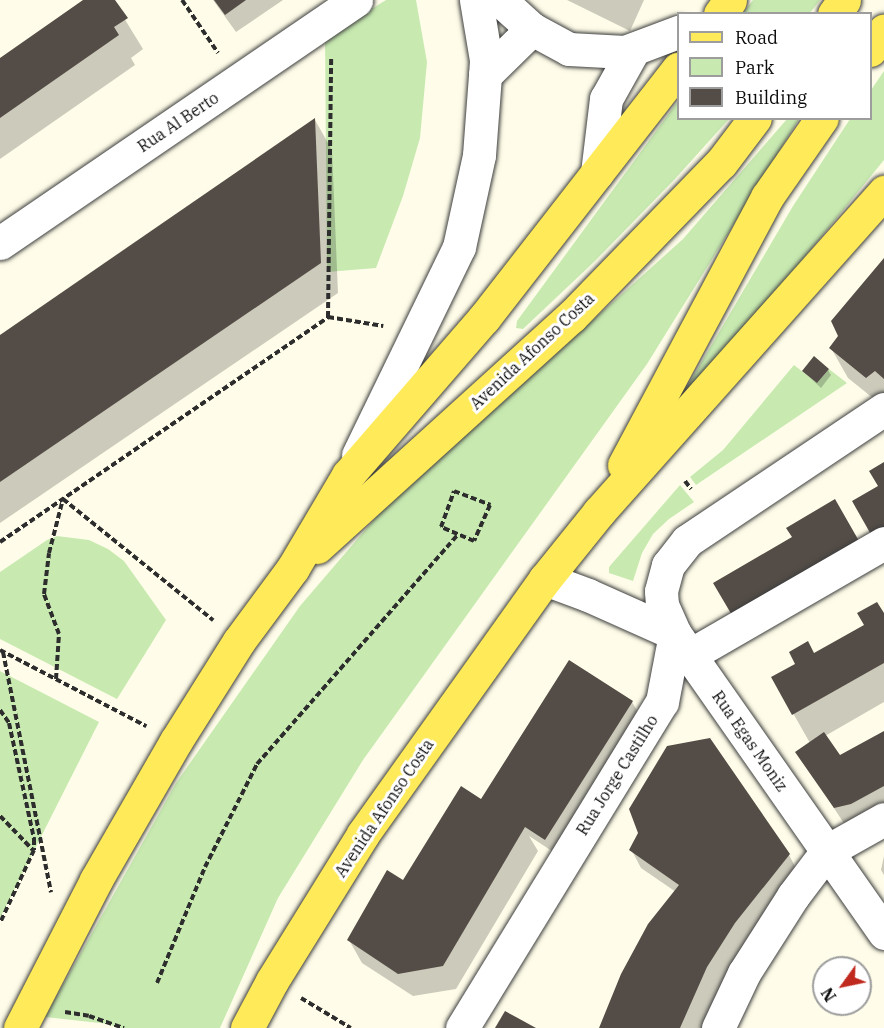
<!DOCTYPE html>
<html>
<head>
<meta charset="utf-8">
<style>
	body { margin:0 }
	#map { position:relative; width:884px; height:1028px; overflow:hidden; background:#fffde9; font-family:"IBM Plex Serif",serif }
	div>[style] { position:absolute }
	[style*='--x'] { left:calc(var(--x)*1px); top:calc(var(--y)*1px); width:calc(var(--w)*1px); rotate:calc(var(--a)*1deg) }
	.green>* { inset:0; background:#c8eab1 }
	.shadow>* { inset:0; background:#0003 }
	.building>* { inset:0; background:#544d47 }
	.path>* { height:4px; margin-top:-2px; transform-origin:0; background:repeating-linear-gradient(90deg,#2d2d2d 0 6px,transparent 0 9px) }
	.roads { filter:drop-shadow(0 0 2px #3e3e3e) drop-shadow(0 0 2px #3e3e3e) }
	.minor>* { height:33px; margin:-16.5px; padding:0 16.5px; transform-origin:16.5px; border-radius:16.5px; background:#fff }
	.major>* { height:33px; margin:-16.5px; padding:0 16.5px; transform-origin:16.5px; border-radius:16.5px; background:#ffea59 }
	span { translate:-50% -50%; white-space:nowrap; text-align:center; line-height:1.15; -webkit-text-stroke:6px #fff; paint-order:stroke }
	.street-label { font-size:16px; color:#0b0b0b }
	.legend { position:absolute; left:677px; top:12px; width:195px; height:108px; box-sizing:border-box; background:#fff; border:2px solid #9d9d9d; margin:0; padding:8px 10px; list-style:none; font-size:18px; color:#0b0b0b }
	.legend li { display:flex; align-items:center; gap:12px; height:30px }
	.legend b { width:30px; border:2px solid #9d9d9d }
	.north { position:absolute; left:812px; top:956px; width:60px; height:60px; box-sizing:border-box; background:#fff; border:2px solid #9d9d9d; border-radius:50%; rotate:237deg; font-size:16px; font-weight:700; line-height:24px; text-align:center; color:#0b0b0b }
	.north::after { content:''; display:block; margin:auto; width:21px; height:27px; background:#c0291e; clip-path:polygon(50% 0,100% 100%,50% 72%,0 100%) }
</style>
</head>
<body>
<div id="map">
	<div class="green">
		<div style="clip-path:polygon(386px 0,416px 0,427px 62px,420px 138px,403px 196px,376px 268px,327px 272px,325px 38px)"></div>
		<div style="clip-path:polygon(753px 0,820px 0,810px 13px,743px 13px)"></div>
		<div style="clip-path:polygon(884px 71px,884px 160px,693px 394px,684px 392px,793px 206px,850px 119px,870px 118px,871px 90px)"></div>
		<div style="clip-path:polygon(678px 101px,678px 118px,729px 119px,674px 180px,595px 261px,523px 329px,516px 328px,517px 321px)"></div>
		<div style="clip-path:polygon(787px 119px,799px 119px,647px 364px,363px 760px,278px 898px,220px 1028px,118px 1028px,109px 1024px,45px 1017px,176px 783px,300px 606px,384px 508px,683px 239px)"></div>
		<div style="clip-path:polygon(794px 365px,817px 383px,829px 369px,847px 383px,696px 485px,690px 477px,723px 450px)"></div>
		<div style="clip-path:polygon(680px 485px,694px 502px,669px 519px,653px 534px,642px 553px,633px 581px,609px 573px,609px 567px)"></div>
		<div style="clip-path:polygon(57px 536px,89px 540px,108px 549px,124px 561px,166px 620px,117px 699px,0 639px,0 572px,47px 540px)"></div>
		<div style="clip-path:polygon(0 671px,99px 722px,0 918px)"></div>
	</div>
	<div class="shadow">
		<div style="clip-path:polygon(85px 0,113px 0,143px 49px,131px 58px,135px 65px,0 159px,0 59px)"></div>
		<div style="clip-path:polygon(213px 0,283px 0,236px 32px)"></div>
		<div style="clip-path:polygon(567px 0,644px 0,630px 31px)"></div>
		<div style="clip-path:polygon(315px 120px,332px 150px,338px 293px,0 523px,0 336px)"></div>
		<div style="clip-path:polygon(884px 261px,884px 407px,848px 378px,831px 348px)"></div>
		<div style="clip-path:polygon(828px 370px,831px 375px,821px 388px,804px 372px)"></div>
		<div style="clip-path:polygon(884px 615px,884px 702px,825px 736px,840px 757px,884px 732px,884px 825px,853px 837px,797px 752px,810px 743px,773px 678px)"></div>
		<div style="clip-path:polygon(570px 662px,632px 702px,643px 721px,552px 851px,529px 836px,538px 851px,456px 989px,413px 996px,362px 963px,349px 940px,486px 804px)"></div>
		<div style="clip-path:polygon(631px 849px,789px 855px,799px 874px,704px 1028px,601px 1028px,676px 892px,641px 868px)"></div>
		<div style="clip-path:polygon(884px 856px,884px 875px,881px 870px)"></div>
	</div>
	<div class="building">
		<div style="clip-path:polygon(83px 0,115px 0,128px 18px,114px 27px,119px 35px,0 118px,0 58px)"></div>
		<div style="clip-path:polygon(214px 0,246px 0,225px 15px)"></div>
		<div style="clip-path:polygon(315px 118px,321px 263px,0 482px,0 335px)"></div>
		<div style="clip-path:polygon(884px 258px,884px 379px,875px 371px,866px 378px,829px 348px,838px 336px,831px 321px)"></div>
		<div style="clip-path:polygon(814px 356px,829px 369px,817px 383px,802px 371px)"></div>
		<div style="clip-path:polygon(884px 462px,884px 531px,873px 538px,852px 501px,878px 486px,869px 471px)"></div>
		<div style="clip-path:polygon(835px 499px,863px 548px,736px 622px,713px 583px,792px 537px,786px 528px)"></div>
		<div style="clip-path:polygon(877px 602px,884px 613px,884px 663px,792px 715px,771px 677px,795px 664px,789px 652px,808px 641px,814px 653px,864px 625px,857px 613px)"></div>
		<div style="clip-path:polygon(569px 660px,633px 701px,545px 840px,525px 827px,443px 966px,398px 974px,347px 940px,387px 870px,403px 880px,461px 786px,481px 799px)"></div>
		<div style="clip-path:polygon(884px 731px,884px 786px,851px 804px,834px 808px,795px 752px,824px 732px,840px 755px)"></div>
		<div style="clip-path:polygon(710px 738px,790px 854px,735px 923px,707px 967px,680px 1028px,599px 1028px,621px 974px,648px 924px,679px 885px,629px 850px,638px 833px,629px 809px,667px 746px)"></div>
		<div style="clip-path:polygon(505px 1011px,536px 1028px,495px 1028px)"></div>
	</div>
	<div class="path">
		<div style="--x:182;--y:0;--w:64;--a:55.8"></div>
		<div style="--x:328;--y:317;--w:260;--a:-89.3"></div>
		<div style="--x:685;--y:481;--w:10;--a:53"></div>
		<div style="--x:454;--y:491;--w:39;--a:21"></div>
		<div style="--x:490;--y:505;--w:39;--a:114"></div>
		<div style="--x:474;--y:541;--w:36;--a:-157"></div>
		<div style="--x:441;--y:527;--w:38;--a:-70"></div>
		<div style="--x:0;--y:542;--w:398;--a:-34.4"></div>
		<div style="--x:328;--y:317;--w:56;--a:9.3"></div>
		<div style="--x:0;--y:650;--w:165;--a:27.5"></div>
		<div style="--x:3;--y:652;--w:245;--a:78.7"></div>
		<div style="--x:56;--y:679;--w:45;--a:-86.2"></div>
		<div style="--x:59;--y:634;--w:43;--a:-110.6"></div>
		<div style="--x:44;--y:594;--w:41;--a:-83"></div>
		<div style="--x:49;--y:553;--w:56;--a:-75.5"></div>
		<div style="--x:63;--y:499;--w:193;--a:38.9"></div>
		<div style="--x:0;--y:710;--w:16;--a:55"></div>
		<div style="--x:9;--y:723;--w:119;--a:77.8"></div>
		<div style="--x:34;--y:839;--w:11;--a:90"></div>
		<div style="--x:34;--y:850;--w:81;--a:115"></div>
		<div style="--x:0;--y:816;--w:47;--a:45.9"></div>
		<div style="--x:157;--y:983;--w:126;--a:-67.5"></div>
		<div style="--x:205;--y:867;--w:115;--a:-63.2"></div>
		<div style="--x:257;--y:764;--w:305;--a:-48.8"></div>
		<div style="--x:301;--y:998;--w:58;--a:31"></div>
		<div style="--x:65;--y:1012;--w:24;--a:9"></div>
		<div style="--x:89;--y:1016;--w:37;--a:19"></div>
	</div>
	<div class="roads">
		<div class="minor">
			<div style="--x:500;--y:0;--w:43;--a:42.2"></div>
			<div style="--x:532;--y:29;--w:42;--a:28.4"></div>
			<div style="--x:569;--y:49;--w:56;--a:3.1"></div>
			<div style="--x:625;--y:52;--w:57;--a:-20.7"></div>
			<div style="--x:485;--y:75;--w:66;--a:-44.4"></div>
			<div style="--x:597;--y:173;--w:75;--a:-83.1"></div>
			<div style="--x:606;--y:99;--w:57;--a:-60.8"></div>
			<div style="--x:0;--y:243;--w:431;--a:-34.3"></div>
			<div style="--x:884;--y:409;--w:237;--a:146.2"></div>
			<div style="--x:687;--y:541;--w:31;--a:128"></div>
			<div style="--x:668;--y:565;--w:27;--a:105"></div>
			<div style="--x:661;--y:591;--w:14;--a:86"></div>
			<div style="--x:662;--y:605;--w:32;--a:66"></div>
			<div style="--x:675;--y:634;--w:365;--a:55"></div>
			<div style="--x:358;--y:455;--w:231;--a:-64.1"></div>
			<div style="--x:459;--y:247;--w:94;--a:-77.7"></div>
			<div style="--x:479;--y:155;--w:80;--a:-85.7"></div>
			<div style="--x:485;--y:75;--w:15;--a:-86"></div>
			<div style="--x:486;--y:60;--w:61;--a:-99.5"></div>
			<div style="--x:545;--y:579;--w:46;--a:20.4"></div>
			<div style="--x:588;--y:595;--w:95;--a:24.1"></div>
			<div style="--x:690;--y:655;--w:224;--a:-30"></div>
			<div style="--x:462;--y:1028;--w:382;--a:-58.5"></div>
			<div style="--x:662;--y:702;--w:69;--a:-79.2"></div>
			<div style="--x:718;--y:1028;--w:61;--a:-64.7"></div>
			<div style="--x:744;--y:973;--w:91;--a:-57.5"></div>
			<div style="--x:793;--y:896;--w:56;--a:-52.9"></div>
			<div style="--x:827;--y:851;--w:65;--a:-29.3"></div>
		</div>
		<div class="major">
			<div style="--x:720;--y:14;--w:17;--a:-54"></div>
			<div style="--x:834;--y:14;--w:17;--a:-54"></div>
			<div style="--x:870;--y:50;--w:24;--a:-54"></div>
			<div style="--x:624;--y:465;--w:304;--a:-61.9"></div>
			<div style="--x:767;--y:197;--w:96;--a:-55.2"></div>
			<div style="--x:317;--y:547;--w:343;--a:-42.2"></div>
			<div style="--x:571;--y:317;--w:215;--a:-45.8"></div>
			<div style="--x:721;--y:163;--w:56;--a:-52.9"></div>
			<div style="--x:20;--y:1028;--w:166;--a:-62.8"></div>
			<div style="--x:96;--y:880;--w:160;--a:-60.1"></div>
			<div style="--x:176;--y:741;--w:118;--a:-57.8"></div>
			<div style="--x:239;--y:641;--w:91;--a:-53.5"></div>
			<div style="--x:293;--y:568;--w:108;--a:-59.4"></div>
			<div style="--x:348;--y:475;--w:208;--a:-49.1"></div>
			<div style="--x:484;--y:318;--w:316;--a:-52.1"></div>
			<div style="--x:247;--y:1028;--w:53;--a:-62"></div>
			<div style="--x:272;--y:981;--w:173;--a:-58.2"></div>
			<div style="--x:363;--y:834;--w:313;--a:-54.5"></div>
			<div style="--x:545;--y:579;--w:86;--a:-51.1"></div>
			<div style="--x:599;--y:512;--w:429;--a:-48.3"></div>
		</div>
	</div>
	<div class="street-label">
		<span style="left:178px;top:122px;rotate:-34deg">Rua Al Berto</span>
		<span style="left:532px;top:351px;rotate:-43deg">Avenida Afonso Costa</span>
		<span style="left:750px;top:741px;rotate:55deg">Rua Egas Moniz</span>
		<span style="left:617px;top:775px;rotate:-58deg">Rua Jorge Castilho</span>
		<span style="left:384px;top:808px;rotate:-56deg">Avenida Afonso Costa</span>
	</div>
	<ul class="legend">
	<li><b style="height:8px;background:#ffea59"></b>Road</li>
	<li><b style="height:16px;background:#c8eab1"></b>Park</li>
	<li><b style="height:16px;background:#544d47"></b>Building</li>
	</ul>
	<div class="north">N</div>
</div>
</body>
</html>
